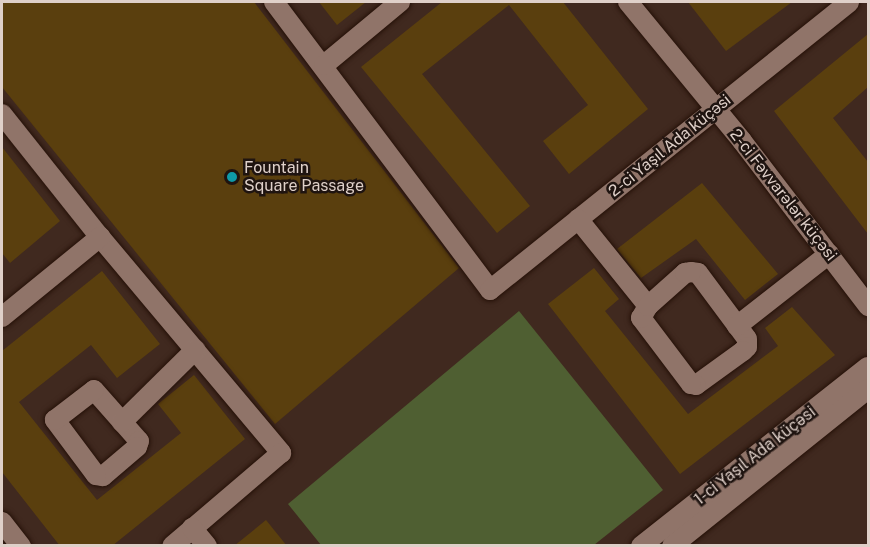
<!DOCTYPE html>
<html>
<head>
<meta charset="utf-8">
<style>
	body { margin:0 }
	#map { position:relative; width:870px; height:547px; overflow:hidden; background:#40291f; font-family:"Public Sans",sans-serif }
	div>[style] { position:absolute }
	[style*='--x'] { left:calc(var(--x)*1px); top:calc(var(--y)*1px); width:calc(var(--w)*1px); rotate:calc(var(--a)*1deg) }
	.green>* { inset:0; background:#4f5f32 }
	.building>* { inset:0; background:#5a3f0e }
	.roads { filter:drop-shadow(0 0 2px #251108) drop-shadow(0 0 2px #251108) }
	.street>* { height:20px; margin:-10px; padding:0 10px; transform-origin:10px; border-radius:10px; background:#907469 }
	.dots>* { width:16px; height:16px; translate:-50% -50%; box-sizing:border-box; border:3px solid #1f1410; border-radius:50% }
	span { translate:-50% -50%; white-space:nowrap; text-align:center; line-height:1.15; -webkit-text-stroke:5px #1f1410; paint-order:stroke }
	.street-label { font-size:16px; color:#dfd0c9 }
	.poi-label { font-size:16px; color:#dfd0c9 }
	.left { translate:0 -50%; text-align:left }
	.frame { position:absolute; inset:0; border:3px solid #dfd0c9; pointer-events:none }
</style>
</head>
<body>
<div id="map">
	<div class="green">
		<div style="clip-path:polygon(519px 311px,663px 490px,594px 545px,321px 545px,288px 504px)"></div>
	</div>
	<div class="building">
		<div style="clip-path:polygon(2px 2px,254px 2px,459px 268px,275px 424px,2px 87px)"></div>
		<div style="clip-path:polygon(319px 2px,366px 2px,337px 25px)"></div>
		<div style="clip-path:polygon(442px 2px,563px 2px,648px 109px,569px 174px,543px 141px,588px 105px,509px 5px,422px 74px,530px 206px,497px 233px,361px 67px)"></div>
		<div style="clip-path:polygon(688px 2px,792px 2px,726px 51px)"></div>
		<div style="clip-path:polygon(868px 34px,868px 87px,833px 118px,868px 162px,868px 234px,774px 111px)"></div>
		<div style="clip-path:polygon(2px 147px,60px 221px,10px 263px,2px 253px)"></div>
		<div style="clip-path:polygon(702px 183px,778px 274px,745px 300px,696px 239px,641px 278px,617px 249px)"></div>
		<div style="clip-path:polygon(594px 268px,619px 299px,605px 311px,688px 414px,778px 346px,765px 328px,792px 307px,835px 355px,680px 474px,548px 304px)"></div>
		<div style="clip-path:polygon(102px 271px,160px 344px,117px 378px,91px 345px,19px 402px,97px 500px,181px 433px,158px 404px,194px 375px,245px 439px,112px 546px,60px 546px,2px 472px,2px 351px)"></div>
		<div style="clip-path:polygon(266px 520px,287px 546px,234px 546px)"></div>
	</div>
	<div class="roads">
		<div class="street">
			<div style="--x:274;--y:2;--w:360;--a:53.1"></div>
			<div style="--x:490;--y:290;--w:460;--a:-38.7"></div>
			<div style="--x:628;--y:2;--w:180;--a:50.6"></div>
			<div style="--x:742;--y:141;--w:208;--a:52.6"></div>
			<div style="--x:324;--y:65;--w:99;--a:-39.7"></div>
			<div style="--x:2;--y:114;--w:157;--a:51.5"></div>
			<div style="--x:100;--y:237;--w:282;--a:50"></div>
			<div style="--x:281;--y:453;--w:143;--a:139.5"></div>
			<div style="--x:578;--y:219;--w:112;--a:51.2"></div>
			<div style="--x:691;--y:272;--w:7;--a:8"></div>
			<div style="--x:698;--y:273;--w:82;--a:53.4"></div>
			<div style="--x:747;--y:339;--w:8;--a:90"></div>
			<div style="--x:747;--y:347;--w:6;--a:135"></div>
			<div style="--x:743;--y:351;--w:58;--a:144.1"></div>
			<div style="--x:696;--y:385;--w:5;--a:-169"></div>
			<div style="--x:691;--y:384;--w:83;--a:-127.1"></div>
			<div style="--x:641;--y:318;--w:14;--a:-60"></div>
			<div style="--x:648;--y:306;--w:50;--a:-41.7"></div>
			<div style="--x:685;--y:273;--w:6;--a:-9"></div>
			<div style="--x:2;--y:317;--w:127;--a:-39.2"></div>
			<div style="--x:737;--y:326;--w:117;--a:-38"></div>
			<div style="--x:94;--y:390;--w:68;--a:48.6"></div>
			<div style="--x:139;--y:441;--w:6;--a:108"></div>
			<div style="--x:137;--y:447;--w:45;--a:139.5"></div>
			<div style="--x:103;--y:476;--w:7;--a:-172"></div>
			<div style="--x:96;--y:475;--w:69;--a:-126.7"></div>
			<div style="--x:55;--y:420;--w:49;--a:-37.6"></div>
			<div style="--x:122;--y:422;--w:103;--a:-44.6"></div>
			<div style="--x:2;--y:522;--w:31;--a:52"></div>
			<div style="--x:192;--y:528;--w:23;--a:50"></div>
			<div style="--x:641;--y:546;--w:289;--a:-38.3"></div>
			<div style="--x:672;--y:546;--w:251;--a:-38.7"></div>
		</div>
	</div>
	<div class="dots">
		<div style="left:232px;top:177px;background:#0f9aa8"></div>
	</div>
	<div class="street-label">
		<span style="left:670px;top:146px;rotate:-39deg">2-ci Yaşıl Ada küçəsi</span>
		<span style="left:783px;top:195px;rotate:52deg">2-ci Fəvvarələr küçəsi</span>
		<span style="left:755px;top:456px;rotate:-38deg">1-ci Yaşıl Ada küçəsi</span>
	</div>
	<div class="poi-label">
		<span class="left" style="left:244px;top:177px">Fountain<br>Square Passage</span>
	</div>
	<div class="frame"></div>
</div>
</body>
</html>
